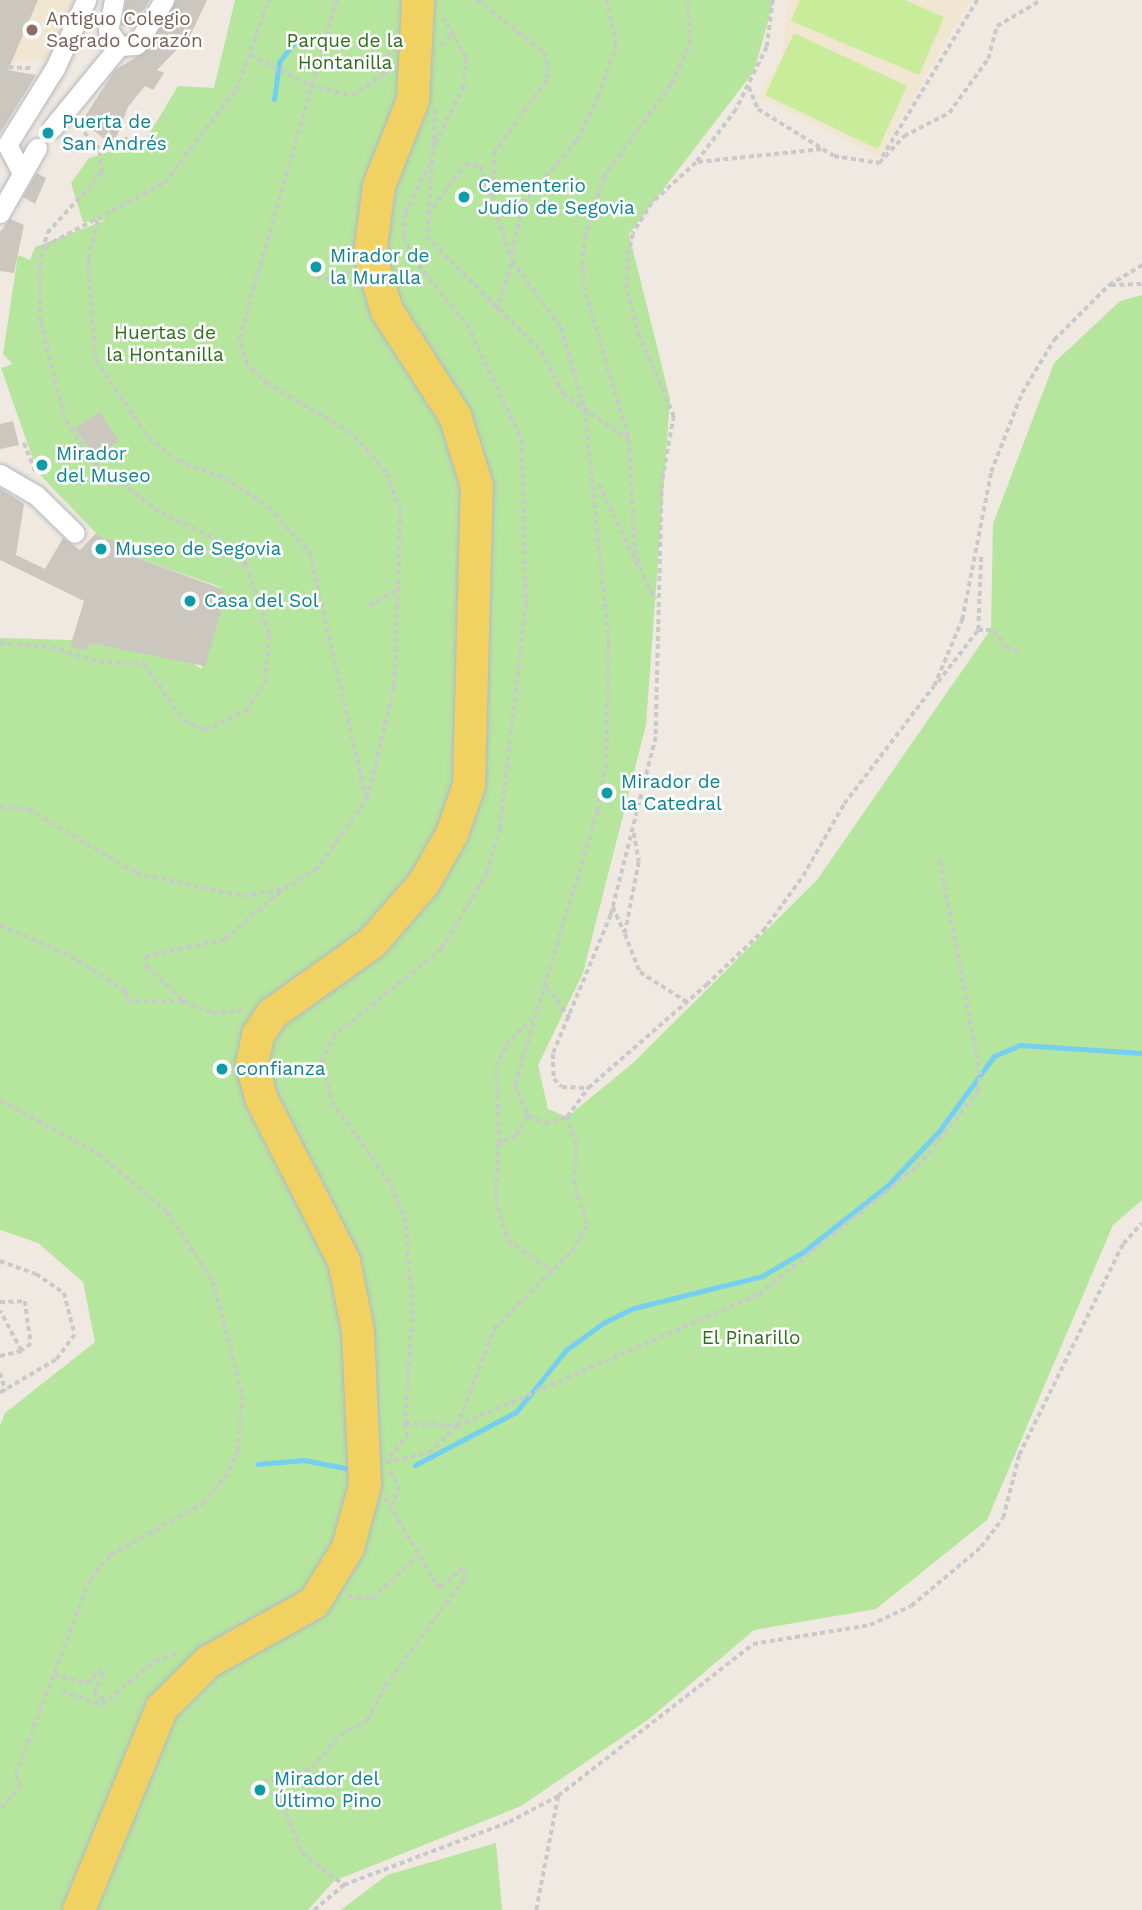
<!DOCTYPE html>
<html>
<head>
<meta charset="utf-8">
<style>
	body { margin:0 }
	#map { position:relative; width:1142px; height:1910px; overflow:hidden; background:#efe9e1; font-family:"Work Sans",sans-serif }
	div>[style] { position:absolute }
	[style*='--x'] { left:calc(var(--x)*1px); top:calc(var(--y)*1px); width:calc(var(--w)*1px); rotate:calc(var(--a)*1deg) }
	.education>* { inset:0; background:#f0e6d1 }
	.green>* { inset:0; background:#b6e59e }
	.pitch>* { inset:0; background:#c9ec9a }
	.stream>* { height:5px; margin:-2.5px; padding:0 2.5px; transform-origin:2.5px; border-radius:2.5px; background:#75cff0 }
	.building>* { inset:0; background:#cbc7bf }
	.path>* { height:3.5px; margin-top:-1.75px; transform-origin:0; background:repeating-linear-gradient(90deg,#c9c9c9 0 5px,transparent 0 8.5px) }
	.roads { filter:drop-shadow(0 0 2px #b4b7c1) drop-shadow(0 0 2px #b4b7c1) }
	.street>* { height:19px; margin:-9.5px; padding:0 9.5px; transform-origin:9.5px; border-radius:9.5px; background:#fff }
	.primary>* { height:32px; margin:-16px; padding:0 16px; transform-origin:16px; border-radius:16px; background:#f2d163 }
	.dots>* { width:19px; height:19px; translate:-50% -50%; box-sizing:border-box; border:4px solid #fff; border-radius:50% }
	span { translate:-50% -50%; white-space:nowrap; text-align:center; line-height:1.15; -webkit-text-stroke:5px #fff; paint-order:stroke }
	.education-label { font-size:19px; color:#785e54 }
	.left { translate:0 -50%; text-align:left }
	.park-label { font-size:19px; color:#2c6e1b }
	.culture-label { font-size:19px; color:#0d838f }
</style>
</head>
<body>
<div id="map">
	<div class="education">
		<div style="clip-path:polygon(0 0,79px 0,50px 60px,0 62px)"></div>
		<div style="clip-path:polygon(789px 0,970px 0,879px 157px,758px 97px,781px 58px)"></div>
	</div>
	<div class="green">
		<div style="clip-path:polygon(235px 0,774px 0,754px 71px,629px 234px,670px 399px,646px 725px,583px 973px,538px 1065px,548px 1109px,567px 1117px,633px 1063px,817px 880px,991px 629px,993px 524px,1054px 363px,1120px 301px,1142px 295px,1142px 1200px,1113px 1225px,987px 1520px,876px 1609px,754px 1630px,649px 1719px,521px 1806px,334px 1881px,308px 1910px,0 1910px,0 1426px,5px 1413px,95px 1342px,83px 1282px,38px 1243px,0 1230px,0 638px,72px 640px,87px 650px,90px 643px,189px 660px,201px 669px,225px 596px,220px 587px,121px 552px,122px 541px,106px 541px,96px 533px,40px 475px,49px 470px,43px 457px,34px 462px,1px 368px,13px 364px,3px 354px,18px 255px,30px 260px,35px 247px,106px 220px,83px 222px,71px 183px,89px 158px,115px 150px,126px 136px,142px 146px,178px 86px,214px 88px)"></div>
		<div style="clip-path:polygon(496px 1843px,502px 1910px,341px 1910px,387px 1875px)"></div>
	</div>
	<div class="pitch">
		<div style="clip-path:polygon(800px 0,905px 0,944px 17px,919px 75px,791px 21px)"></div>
		<div style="clip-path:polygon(794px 33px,907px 86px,878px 149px,765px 95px)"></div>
	</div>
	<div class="stream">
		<div style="--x:274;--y:99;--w:37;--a:-82"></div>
		<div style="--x:279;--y:62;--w:24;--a:-52"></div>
		<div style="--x:258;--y:1464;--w:46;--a:-5"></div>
		<div style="--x:304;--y:1460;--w:47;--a:11.1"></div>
		<div style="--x:415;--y:1465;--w:114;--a:-27.7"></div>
		<div style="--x:516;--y:1412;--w:80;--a:-51.1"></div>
		<div style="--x:566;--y:1350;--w:46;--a:-36.1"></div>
		<div style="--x:603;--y:1323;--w:34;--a:-26"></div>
		<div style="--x:634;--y:1308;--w:132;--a:-14"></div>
		<div style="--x:762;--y:1276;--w:48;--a:-30.3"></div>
		<div style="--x:803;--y:1252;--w:108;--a:-38.2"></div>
		<div style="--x:888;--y:1185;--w:74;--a:-46.6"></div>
		<div style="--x:939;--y:1131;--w:93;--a:-53.7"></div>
		<div style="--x:994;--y:1056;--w:28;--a:-23"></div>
		<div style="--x:1020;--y:1045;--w:122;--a:3.8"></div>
	</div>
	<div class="building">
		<div style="clip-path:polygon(0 0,38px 0,8px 70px,36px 75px,0 133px)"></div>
		<div style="clip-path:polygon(126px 0,150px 0,131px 29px,121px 25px)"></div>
		<div style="clip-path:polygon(176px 0,207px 0,190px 36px,157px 70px,164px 73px,153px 90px,145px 86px,128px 107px,113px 146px,82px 121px,115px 70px,146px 51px)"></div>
		<div style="clip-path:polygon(37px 173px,46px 178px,35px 204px,23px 197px)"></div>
		<div style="clip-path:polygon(10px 219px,24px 225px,14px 273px,0 271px,0 232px)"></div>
		<div style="clip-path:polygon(100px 412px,119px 441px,95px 457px,75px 428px)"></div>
		<div style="clip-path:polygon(13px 421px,19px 445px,0 449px,0 424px)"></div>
		<div style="clip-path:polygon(0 488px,24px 504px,16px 555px,45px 569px,63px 538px,80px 550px,96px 533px,105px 540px,119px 539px,124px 553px,222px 589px,225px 598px,205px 666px,90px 643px,87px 650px,70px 647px,84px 601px,0 560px)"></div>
	</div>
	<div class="path">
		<div style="--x:478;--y:0;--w:84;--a:38.2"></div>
		<div style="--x:544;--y:52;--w:14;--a:73"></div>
		<div style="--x:548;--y:65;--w:16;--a:94"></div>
		<div style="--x:547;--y:81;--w:88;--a:126.2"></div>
		<div style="--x:495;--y:152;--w:49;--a:92.3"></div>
		<div style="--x:493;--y:201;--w:63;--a:72.4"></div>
		<div style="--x:512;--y:261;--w:83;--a:53.8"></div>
		<div style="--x:561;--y:328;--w:85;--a:73.7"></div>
		<div style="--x:585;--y:410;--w:235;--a:84.1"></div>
		<div style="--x:609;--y:644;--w:120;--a:91.4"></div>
		<div style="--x:606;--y:764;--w:48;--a:99.7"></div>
		<div style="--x:598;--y:811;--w:286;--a:106.9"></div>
		<div style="--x:515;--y:1085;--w:34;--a:67"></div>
		<div style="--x:528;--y:1116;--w:19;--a:25"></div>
		<div style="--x:545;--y:1124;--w:23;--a:-18"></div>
		<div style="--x:567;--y:1117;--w:36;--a:-54"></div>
		<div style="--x:773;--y:0;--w:47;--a:97.3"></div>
		<div style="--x:767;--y:47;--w:70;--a:116.2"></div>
		<div style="--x:736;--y:110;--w:66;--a:127"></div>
		<div style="--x:696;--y:163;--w:59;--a:137.7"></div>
		<div style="--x:652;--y:203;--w:36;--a:122"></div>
		<div style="--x:633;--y:234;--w:25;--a:102"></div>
		<div style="--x:628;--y:258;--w:33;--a:92"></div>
		<div style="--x:627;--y:291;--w:45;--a:74.4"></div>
		<div style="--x:639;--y:334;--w:89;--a:66.9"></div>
		<div style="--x:674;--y:416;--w:68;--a:100.2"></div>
		<div style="--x:662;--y:483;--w:254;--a:91.4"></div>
		<div style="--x:656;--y:737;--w:184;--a:104.2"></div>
		<div style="--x:611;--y:915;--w:151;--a:112.6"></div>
		<div style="--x:553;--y:1054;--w:25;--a:88"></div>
		<div style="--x:554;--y:1079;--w:11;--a:45"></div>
		<div style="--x:562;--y:1087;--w:26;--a:2"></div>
		<div style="--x:588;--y:1088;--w:157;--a:-41.1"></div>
		<div style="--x:706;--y:985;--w:79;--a:-43.5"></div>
		<div style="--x:763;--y:931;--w:68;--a:-54"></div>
		<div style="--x:803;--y:876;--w:83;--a:-60.3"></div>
		<div style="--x:844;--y:804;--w:148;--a:-52.7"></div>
		<div style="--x:934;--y:686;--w:72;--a:-67"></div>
		<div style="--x:962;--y:620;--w:151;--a:-78.9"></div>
		<div style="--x:991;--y:472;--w:85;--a:-68.6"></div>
		<div style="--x:1022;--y:393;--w:62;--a:-58.9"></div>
		<div style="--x:1054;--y:340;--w:78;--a:-45"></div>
		<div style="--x:1109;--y:285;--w:39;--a:-31"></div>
		<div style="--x:440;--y:45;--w:15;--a:-42"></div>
		<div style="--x:250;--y:55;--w:67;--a:26.6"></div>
		<div style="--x:310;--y:85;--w:43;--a:14.7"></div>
		<div style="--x:352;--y:96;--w:39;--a:-35"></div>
		<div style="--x:384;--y:74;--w:28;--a:-77"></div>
		<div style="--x:0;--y:67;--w:33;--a:2"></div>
		<div style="--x:749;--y:87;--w:24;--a:68"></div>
		<div style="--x:758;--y:109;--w:89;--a:31.7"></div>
		<div style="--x:834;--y:156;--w:46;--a:8.8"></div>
		<div style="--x:879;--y:163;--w:37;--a:-47"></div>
		<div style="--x:904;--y:136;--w:51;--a:-27.1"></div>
		<div style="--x:949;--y:113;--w:67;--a:-54.2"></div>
		<div style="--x:988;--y:59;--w:34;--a:-75"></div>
		<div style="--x:997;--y:26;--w:51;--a:-30.6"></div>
		<div style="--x:436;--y:109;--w:128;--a:94"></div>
		<div style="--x:427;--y:237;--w:163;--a:45"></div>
		<div style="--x:542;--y:352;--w:47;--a:63.4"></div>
		<div style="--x:563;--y:394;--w:80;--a:34.9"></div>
		<div style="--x:629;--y:440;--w:110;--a:86.9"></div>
		<div style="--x:635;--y:550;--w:26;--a:72"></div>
		<div style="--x:435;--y:144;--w:63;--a:-63.4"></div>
		<div style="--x:463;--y:88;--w:30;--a:-84"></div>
		<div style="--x:466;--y:58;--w:46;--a:-119.9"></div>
		<div style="--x:882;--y:157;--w:184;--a:-58.8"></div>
		<div style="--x:698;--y:162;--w:125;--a:-6"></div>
		<div style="--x:430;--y:163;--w:57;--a:116.1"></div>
		<div style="--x:405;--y:214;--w:23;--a:92"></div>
		<div style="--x:404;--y:237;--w:24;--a:68"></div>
		<div style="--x:413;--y:259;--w:85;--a:50.3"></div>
		<div style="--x:467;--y:324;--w:128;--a:64.6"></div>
		<div style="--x:522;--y:440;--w:164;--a:88.6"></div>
		<div style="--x:526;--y:604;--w:226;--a:96.6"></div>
		<div style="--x:500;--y:828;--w:46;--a:105.3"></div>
		<div style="--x:488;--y:872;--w:90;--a:120.9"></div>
		<div style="--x:442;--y:949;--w:137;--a:141.2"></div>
		<div style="--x:335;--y:1035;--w:28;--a:117"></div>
		<div style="--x:322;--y:1060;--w:43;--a:76.6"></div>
		<div style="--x:332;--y:1102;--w:94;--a:54.1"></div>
		<div style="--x:387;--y:1178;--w:43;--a:65.2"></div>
		<div style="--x:405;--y:1217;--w:93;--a:85.1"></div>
		<div style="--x:413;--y:1310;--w:113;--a:94"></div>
		<div style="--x:405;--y:1423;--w:52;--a:3.3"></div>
		<div style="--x:457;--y:1426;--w:104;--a:-69.1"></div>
		<div style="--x:494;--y:1329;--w:109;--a:-45"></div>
		<div style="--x:571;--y:1252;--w:32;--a:-60"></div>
		<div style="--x:587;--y:1224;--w:42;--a:-108"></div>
		<div style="--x:574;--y:1184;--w:40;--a:-87.1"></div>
		<div style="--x:576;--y:1144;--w:28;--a:-108"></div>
		<div style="--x:428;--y:214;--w:62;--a:-53.5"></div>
		<div style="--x:465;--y:164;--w:16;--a:7"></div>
		<div style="--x:481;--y:166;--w:34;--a:71"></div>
		<div style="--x:98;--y:221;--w:40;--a:104.4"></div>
		<div style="--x:88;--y:260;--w:100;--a:85.4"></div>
		<div style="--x:96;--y:360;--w:94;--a:55.8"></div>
		<div style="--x:149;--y:438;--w:37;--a:38"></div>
		<div style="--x:178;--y:461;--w:50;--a:19.9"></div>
		<div style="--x:225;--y:478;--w:53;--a:33.4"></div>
		<div style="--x:269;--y:507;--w:62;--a:48.3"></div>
		<div style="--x:310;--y:553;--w:250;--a:77.1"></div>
		<div style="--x:45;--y:246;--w:135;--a:-27.9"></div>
		<div style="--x:164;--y:183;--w:118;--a:-52.3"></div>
		<div style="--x:236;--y:90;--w:96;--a:-69.9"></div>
		<div style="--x:512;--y:254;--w:52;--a:-77.8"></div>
		<div style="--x:523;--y:203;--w:83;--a:-49.4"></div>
		<div style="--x:577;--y:140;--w:48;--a:-64"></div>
		<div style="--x:598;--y:97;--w:54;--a:-70.6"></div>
		<div style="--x:616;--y:46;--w:47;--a:-102.3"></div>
		<div style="--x:310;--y:270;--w:17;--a:36"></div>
		<div style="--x:324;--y:280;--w:28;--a:-19"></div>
		<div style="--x:1111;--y:285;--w:31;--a:-2"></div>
		<div style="--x:497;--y:310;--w:51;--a:-73"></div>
		<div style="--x:628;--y:437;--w:162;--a:-106.5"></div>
		<div style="--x:582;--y:282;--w:44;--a:-87.4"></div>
		<div style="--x:584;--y:238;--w:63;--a:-72.4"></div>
		<div style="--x:603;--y:178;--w:116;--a:-54.1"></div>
		<div style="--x:671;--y:84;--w:44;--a:-64.6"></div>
		<div style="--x:690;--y:44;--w:44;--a:-93.9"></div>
		<div style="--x:24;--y:443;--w:32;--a:68"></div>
		<div style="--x:599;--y:484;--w:93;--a:64.5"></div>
		<div style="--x:643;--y:575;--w:27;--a:62"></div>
		<div style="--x:369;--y:606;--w:36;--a:-30"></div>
		<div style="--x:978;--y:630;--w:16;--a:0"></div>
		<div style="--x:994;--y:630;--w:21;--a:55"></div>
		<div style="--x:1006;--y:647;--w:15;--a:20"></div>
		<div style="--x:0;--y:643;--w:51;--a:4.5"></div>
		<div style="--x:51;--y:647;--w:50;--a:17.4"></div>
		<div style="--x:99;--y:662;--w:45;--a:2.5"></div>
		<div style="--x:144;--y:664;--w:68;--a:55.1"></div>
		<div style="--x:183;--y:720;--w:24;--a:24"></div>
		<div style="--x:205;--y:730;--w:45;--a:-24.9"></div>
		<div style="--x:246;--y:711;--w:35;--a:-57"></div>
		<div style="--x:265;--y:682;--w:48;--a:-85.2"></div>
		<div style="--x:269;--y:634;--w:73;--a:-108.4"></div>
		<div style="--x:246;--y:565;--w:20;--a:-127"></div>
		<div style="--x:234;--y:549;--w:84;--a:-153.7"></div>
		<div style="--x:159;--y:512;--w:85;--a:-143.1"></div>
		<div style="--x:91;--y:461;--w:51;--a:-122.1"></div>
		<div style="--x:64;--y:418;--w:100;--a:-103.9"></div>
		<div style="--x:40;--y:321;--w:54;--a:-91.1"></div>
		<div style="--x:39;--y:267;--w:35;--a:-77"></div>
		<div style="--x:47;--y:233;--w:81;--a:-47.5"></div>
		<div style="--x:102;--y:173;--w:24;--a:-97"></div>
		<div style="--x:99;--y:149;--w:34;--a:-133"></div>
		<div style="--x:938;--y:682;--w:66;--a:-52.4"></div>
		<div style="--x:978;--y:630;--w:76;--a:-87.7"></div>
		<div style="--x:0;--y:807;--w:29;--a:4"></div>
		<div style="--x:29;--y:809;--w:125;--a:30.9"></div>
		<div style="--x:136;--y:873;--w:109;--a:12.1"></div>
		<div style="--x:243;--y:896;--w:42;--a:-9.7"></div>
		<div style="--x:284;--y:889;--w:37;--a:-31"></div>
		<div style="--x:316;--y:870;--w:87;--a:-54.3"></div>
		<div style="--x:367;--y:799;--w:116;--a:-76.6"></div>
		<div style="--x:394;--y:686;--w:176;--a:-88"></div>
		<div style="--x:400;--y:510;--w:40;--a:-110.2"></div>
		<div style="--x:386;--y:472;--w:52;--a:-131.9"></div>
		<div style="--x:351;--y:433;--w:97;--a:-149.7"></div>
		<div style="--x:267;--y:384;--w:28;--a:-136"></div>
		<div style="--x:247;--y:365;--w:27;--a:-107"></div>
		<div style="--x:239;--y:339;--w:353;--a:-74"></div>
		<div style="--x:634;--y:833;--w:29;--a:80"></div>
		<div style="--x:639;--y:862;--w:73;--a:101"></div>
		<div style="--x:625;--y:934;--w:41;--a:68.5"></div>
		<div style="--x:640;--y:972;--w:56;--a:32.6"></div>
		<div style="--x:613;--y:907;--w:27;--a:66"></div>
		<div style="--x:0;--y:925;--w:77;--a:23.6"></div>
		<div style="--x:71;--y:956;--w:65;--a:32.5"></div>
		<div style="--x:126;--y:991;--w:10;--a:84"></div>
		<div style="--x:127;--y:1001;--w:56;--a:0"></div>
		<div style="--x:183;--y:1001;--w:31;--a:22"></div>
		<div style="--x:212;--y:1013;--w:33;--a:-5"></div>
		<div style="--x:547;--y:987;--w:39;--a:54"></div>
		<div style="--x:182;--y:1000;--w:47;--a:-137.6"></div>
		<div style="--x:147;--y:968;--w:11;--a:-100"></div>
		<div style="--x:145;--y:957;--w:82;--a:-12.7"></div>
		<div style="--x:225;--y:939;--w:75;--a:-40.7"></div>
		<div style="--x:0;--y:1100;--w:113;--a:28.6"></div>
		<div style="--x:99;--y:1154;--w:89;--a:40.5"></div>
		<div style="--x:167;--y:1212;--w:83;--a:56.3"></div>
		<div style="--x:213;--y:1281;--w:119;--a:75.4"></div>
		<div style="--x:243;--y:1396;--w:54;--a:95.3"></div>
		<div style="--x:238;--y:1450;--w:26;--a:113"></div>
		<div style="--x:228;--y:1474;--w:38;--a:130"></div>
		<div style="--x:204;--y:1503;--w:108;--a:150.6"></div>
		<div style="--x:110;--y:1556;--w:31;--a:130"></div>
		<div style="--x:90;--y:1580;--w:209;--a:110.8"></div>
		<div style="--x:16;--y:1775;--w:11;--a:63"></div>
		<div style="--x:21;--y:1785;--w:33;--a:130"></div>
		<div style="--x:528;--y:1116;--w:23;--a:121"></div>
		<div style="--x:516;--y:1136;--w:18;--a:158"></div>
		<div style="--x:499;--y:1143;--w:56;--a:93.1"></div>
		<div style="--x:496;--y:1199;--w:44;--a:74.1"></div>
		<div style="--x:508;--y:1241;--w:54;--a:33.7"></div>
		<div style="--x:499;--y:1143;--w:76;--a:-92.3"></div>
		<div style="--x:496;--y:1067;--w:24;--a:-66"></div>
		<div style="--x:506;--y:1045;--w:37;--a:-46"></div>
		<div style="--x:0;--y:1261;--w:38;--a:20"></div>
		<div style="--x:36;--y:1274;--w:34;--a:34"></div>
		<div style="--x:64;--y:1293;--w:43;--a:75.3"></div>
		<div style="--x:75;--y:1335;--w:31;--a:127"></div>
		<div style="--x:56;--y:1360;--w:65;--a:149.5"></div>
		<div style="--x:0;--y:1302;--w:25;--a:-2"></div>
		<div style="--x:25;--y:1301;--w:43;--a:82.1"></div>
		<div style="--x:31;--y:1344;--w:12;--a:145"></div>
		<div style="--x:21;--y:1351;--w:45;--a:-117.7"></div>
		<div style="--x:0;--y:1356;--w:22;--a:-13"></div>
		<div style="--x:0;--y:1373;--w:19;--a:72"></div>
		<div style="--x:389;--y:1457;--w:27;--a:-48"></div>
		<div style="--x:407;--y:1437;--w:14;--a:-98"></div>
		<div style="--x:386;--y:1462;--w:44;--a:-11.8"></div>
		<div style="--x:429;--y:1453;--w:39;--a:-44"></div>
		<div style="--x:457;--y:1426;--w:330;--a:-23.6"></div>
		<div style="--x:759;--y:1294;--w:203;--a:-38.8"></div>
		<div style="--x:917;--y:1167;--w:97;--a:-51.2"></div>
		<div style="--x:978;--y:1091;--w:16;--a:-83"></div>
		<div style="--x:980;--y:1075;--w:222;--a:-100.7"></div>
		<div style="--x:390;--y:1471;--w:17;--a:59"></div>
		<div style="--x:399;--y:1486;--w:19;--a:106"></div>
		<div style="--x:348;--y:1596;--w:24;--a:7"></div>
		<div style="--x:372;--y:1599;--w:61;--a:-43.7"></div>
		<div style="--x:54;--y:1675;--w:34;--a:15"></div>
		<div style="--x:87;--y:1684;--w:18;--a:-49"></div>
		<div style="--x:99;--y:1670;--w:6;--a:39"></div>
		<div style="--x:104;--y:1674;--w:20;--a:120"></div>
		<div style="--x:94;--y:1691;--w:16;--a:43"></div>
		<div style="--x:62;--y:1691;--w:42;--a:19.3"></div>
		<div style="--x:102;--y:1705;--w:69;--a:-39.7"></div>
		<div style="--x:155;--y:1661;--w:26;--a:-18"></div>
		<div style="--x:255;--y:1785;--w:59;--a:-16.6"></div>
		<div style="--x:312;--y:1768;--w:45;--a:-49.5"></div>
		<div style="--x:341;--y:1734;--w:29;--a:-27"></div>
		<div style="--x:367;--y:1721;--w:39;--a:-63"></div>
		<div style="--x:385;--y:1686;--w:134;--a:-53.5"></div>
		<div style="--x:465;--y:1578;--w:10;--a:-96"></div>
		<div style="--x:464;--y:1568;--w:31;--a:140"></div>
		<div style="--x:440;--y:1588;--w:7;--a:-135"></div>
		<div style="--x:435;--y:1583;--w:99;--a:-120.5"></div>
		<div style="--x:255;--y:1785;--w:28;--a:27"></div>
		<div style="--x:280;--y:1798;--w:59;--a:68.2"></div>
		<div style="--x:302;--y:1853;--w:53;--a:37.3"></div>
		<div style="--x:314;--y:1910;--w:39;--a:-40"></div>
		<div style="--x:344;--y:1885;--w:177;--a:-20.9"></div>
		<div style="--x:509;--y:1822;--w:55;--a:-28"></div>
		<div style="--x:558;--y:1796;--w:247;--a:-37.9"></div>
		<div style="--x:753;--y:1644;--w:119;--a:-9.2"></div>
		<div style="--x:870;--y:1625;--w:45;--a:-24.9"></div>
		<div style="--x:911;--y:1606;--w:92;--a:-40.1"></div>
		<div style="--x:981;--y:1547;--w:36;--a:-53"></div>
		<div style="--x:1003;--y:1518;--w:65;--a:-75.7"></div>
		<div style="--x:1019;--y:1455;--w:235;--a:-63.8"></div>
		<div style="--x:1123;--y:1244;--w:28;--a:-48"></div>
		<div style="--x:536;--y:1910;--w:116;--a:-79.1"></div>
	</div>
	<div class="roads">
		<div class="street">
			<div style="--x:114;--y:0;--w:31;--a:101"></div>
			<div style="--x:108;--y:30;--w:19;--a:55"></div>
			<div style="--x:119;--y:46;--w:17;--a:-3"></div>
			<div style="--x:136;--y:45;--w:53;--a:-58.1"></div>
			<div style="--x:52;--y:128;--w:106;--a:-50.7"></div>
			<div style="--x:20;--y:169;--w:27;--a:-118"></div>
			<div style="--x:7;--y:145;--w:91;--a:-58.1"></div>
			<div style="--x:55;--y:68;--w:75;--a:-65.5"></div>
			<div style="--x:0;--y:213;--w:75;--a:-60.4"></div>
			<div style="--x:0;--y:474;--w:42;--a:30.3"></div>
			<div style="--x:36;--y:495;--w:54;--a:44.3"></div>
		</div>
		<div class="primary">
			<div style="--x:79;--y:1910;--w:218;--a:-67.7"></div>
			<div style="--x:162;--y:1708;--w:65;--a:-45"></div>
			<div style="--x:208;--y:1662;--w:121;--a:-29.1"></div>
			<div style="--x:314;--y:1603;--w:65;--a:-58.3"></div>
			<div style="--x:348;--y:1548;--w:65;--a:-74.9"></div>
			<div style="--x:365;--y:1485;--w:154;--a:-92.6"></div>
			<div style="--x:358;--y:1331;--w:71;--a:-101.3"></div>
			<div style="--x:344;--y:1261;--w:181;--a:-117"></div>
			<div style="--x:262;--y:1100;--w:37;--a:-106"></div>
			<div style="--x:252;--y:1064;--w:30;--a:-78"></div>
			<div style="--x:258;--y:1035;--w:25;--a:-56"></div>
			<div style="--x:272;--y:1014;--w:123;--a:-35.4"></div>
			<div style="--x:372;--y:943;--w:79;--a:-49.1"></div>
			<div style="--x:424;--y:883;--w:56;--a:-60.3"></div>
			<div style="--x:452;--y:834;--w:52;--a:-70.9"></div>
			<div style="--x:469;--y:785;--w:299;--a:-88.5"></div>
			<div style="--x:477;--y:486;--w:73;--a:-107.4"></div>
			<div style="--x:455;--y:416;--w:125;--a:-122.9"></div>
			<div style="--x:387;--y:311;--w:59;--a:-106.6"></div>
			<div style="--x:370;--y:254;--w:69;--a:-82.5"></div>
			<div style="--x:379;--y:186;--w:92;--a:-68.4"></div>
			<div style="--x:413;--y:100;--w:100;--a:-87.1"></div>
		</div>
	</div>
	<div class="dots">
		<div style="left:32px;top:30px;background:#8d6e63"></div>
		<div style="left:48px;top:133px;background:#0f9aa8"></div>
		<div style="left:464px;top:197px;background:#0f9aa8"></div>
		<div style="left:316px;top:267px;background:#0f9aa8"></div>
		<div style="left:42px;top:465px;background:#0f9aa8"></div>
		<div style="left:101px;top:549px;background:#0f9aa8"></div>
		<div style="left:190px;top:601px;background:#0f9aa8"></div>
		<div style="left:607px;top:793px;background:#0f9aa8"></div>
		<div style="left:222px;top:1069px;background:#0f9aa8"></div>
		<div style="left:260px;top:1790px;background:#0f9aa8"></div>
	</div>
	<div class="education-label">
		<span class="left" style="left:46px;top:30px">Antiguo Colegio<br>Sagrado Corazón</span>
	</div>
	<div class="park-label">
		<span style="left:345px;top:52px">Parque de la<br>Hontanilla</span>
		<span style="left:165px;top:344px">Huertas de<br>la Hontanilla</span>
		<span style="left:751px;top:1338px">El Pinarillo</span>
	</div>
	<div class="culture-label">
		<span class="left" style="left:62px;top:133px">Puerta de<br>San Andrés</span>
		<span class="left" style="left:478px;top:197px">Cementerio<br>Judío de Segovia</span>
		<span class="left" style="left:330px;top:267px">Mirador de<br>la Muralla</span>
		<span class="left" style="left:56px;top:465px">Mirador<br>del Museo</span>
		<span class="left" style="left:115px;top:549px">Museo de Segovia</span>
		<span class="left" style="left:204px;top:601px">Casa del Sol</span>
		<span class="left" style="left:621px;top:793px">Mirador de<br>la Catedral</span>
		<span class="left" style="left:236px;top:1069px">confianza</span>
		<span class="left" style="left:274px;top:1790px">Mirador del<br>Último Pino</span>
	</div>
</div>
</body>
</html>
